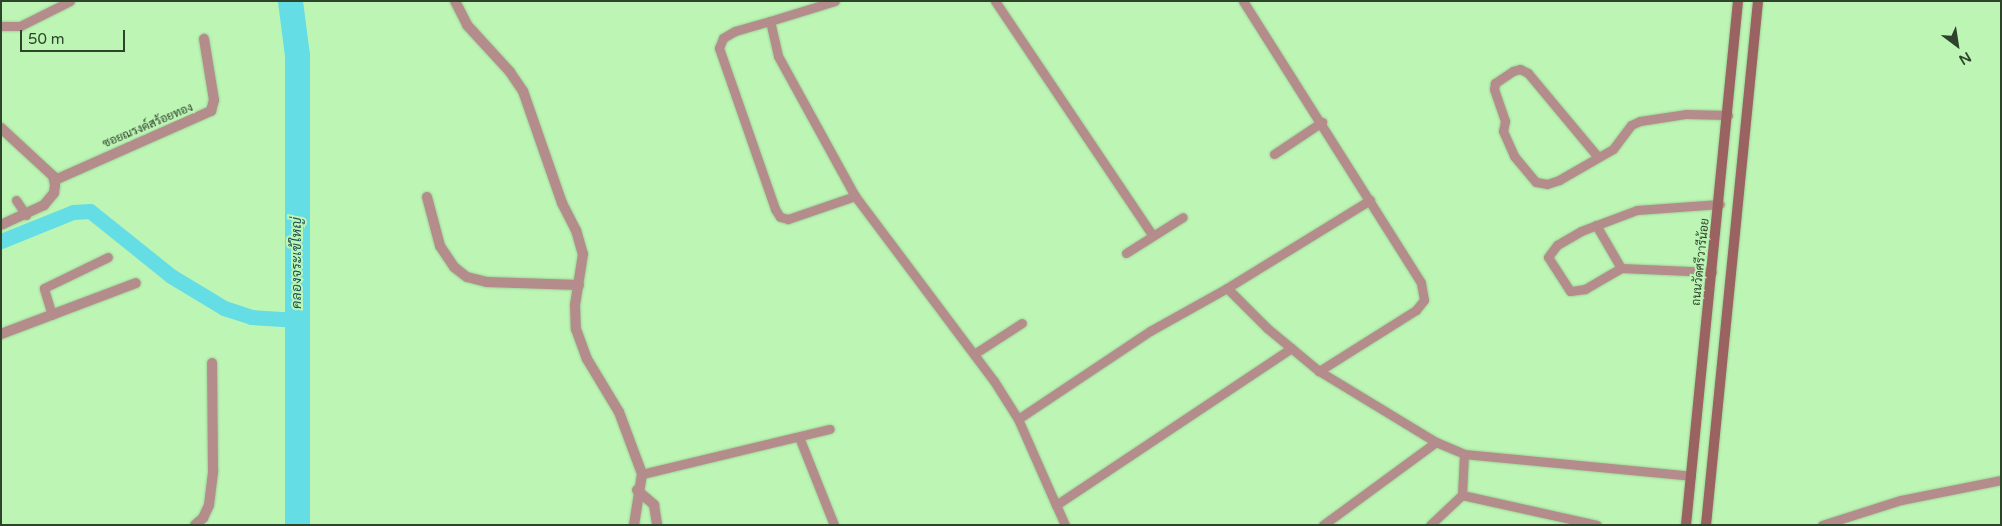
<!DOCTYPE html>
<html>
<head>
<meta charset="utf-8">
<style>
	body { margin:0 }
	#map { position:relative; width:2002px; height:526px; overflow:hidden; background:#bdf5b5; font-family:"Varela Round",Sarabun,sans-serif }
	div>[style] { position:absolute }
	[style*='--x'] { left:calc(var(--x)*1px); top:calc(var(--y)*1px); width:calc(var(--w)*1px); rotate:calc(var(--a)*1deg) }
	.canal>* { height:15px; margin:-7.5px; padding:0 7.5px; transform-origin:7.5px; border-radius:7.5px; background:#65dde5 }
	.river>* { height:25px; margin:-12.5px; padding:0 12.5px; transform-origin:12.5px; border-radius:12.5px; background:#65dde5 }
	.roads { filter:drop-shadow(0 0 1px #a0d199) drop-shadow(0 0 1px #a0d199) }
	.lane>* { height:9px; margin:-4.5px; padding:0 4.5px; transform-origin:4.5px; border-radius:4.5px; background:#b48c8b }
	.street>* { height:10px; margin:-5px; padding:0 5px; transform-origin:5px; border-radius:5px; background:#b48c8b }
	.secondary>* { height:10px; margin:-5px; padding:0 5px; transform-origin:5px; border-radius:5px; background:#9a6260 }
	span { translate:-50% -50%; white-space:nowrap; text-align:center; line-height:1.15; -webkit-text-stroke:4px #bdf5b5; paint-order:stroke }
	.street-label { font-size:12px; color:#2d432a }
	.water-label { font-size:14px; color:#1f5357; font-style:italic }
	.frame { position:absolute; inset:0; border:2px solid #2d432a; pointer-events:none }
	.north { position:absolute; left:1932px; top:20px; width:50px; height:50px; -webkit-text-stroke:4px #bdf5b5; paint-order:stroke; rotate:149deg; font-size:14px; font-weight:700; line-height:20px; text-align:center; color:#2d432a }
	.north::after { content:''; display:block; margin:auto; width:18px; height:22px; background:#2d432a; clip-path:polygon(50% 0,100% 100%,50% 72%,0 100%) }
	.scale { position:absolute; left:20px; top:30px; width:105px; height:22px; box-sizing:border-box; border:2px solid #2d432a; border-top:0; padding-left:6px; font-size:15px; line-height:18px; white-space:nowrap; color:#2d432a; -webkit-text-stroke:4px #bdf5b5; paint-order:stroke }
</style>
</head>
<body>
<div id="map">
	<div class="canal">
		<div style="--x:1;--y:241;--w:78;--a:-21.9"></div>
		<div style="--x:73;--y:212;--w:17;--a:-3"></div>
		<div style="--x:90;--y:211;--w:104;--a:38.7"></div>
		<div style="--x:171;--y:276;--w:62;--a:31.1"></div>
		<div style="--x:224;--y:308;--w:28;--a:18"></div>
		<div style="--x:251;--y:317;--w:47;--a:3.7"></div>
	</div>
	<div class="river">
		<div style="--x:290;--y:1;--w:54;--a:82.6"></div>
		<div style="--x:297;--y:55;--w:470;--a:90"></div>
	</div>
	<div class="roads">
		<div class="lane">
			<div style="--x:835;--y:1;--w:68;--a:162.9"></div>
			<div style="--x:770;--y:21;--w:36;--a:77"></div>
			<div style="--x:778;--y:56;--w:160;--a:61.2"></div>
			<div style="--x:855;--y:196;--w:231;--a:53.1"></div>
			<div style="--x:994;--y:381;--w:45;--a:57.7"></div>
			<div style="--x:1018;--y:419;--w:94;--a:66.2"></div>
			<div style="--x:995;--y:1;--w:282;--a:56.1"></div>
			<div style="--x:1243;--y:1;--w:333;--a:57.7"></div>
			<div style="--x:1421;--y:283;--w:17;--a:80"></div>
			<div style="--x:1424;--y:300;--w:13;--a:129"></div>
			<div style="--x:1416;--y:310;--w:115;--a:147.8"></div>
			<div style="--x:770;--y:21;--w:36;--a:164"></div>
			<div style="--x:735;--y:31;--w:14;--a:150"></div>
			<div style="--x:723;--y:38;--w:11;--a:112"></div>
			<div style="--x:719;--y:48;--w:170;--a:70.8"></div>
			<div style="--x:775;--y:209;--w:9;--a:58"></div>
			<div style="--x:780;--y:217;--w:8;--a:14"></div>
			<div style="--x:788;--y:219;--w:71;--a:-18.9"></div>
			<div style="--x:1;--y:26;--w:19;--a:0"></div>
			<div style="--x:20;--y:26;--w:56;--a:-26.6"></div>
			<div style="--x:1274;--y:154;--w:58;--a:-33.7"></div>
			<div style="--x:1598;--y:157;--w:109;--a:-129.8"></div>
			<div style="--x:1528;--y:73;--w:9;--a:-153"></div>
			<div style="--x:1520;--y:69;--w:7;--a:164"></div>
			<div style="--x:1513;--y:71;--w:22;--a:146"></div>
			<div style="--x:1495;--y:83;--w:6;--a:99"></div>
			<div style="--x:1494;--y:89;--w:34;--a:71"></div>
			<div style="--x:1505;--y:121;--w:10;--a:101"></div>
			<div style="--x:1503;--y:131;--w:27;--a:66"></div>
			<div style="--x:1514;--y:156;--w:34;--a:50"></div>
			<div style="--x:1536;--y:182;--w:11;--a:10"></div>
			<div style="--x:1547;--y:184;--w:13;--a:-18"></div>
			<div style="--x:1559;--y:180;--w:62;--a:-29.9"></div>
			<div style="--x:1613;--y:149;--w:30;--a:-53"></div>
			<div style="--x:1631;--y:125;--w:10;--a:-24"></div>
			<div style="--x:1640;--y:121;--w:47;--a:-8.7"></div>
			<div style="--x:1686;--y:114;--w:42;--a:1.4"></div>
			<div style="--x:16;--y:200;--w:18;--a:56"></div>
			<div style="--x:1596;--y:225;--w:50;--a:59.8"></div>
			<div style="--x:1621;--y:268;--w:91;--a:2.5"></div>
			<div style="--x:1126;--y:253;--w:67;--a:-32.3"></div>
			<div style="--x:1621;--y:268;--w:42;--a:149.7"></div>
			<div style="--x:1585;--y:289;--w:15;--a:172"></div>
			<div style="--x:1570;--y:291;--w:40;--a:-122.9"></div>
			<div style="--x:1548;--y:257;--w:15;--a:-53"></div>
			<div style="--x:1557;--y:245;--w:28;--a:-30"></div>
			<div style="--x:1581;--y:231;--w:60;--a:-20.6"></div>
			<div style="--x:1637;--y:210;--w:83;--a:-4.1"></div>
			<div style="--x:1227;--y:288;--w:57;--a:45"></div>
			<div style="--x:1267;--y:328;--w:67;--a:39.6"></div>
			<div style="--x:1319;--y:371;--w:137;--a:31.3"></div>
			<div style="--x:1436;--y:442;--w:30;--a:23"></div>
			<div style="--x:1464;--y:454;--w:228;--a:5.5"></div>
			<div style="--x:52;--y:315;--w:28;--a:-107"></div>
			<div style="--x:44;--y:288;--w:71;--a:-25.8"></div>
			<div style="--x:974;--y:354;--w:57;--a:-32.9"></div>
			<div style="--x:1018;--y:419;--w:159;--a:-33.7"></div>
			<div style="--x:1150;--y:331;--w:88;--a:-29.2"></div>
			<div style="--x:1227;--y:288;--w:168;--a:-31.6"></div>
			<div style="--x:799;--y:437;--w:95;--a:68.3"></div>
			<div style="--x:642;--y:474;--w:193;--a:-13.5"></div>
			<div style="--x:1462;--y:495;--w:138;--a:12.5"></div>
			<div style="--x:1065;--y:525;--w:22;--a:-114"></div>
			<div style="--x:1056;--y:505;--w:283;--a:-33.7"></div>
			<div style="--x:1323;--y:525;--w:140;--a:-36.3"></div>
			<div style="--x:1430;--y:525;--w:44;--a:-43.2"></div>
			<div style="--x:1462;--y:495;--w:41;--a:-87.2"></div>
			<div style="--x:1822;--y:525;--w:83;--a:-17.6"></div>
			<div style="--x:1901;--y:500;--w:102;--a:-11.3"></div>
		</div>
		<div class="street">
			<div style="--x:455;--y:1;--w:27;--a:63"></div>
			<div style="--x:467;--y:25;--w:64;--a:47.5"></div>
			<div style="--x:510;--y:72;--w:23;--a:56"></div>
			<div style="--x:523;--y:91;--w:119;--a:70.8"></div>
			<div style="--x:562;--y:203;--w:30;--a:63"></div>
			<div style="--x:576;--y:230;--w:25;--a:74"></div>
			<div style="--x:583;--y:254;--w:52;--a:98.9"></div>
			<div style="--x:575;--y:305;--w:24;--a:88"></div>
			<div style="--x:576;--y:329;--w:32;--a:70"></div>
			<div style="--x:587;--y:359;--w:62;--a:58.9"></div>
			<div style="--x:619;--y:412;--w:66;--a:69.6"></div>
			<div style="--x:642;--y:474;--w:52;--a:98.9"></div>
			<div style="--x:1;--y:128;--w:71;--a:42.7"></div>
			<div style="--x:53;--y:176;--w:9;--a:77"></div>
			<div style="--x:55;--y:185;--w:8;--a:97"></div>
			<div style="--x:54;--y:193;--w:16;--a:130"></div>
			<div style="--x:44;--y:205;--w:47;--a:155.1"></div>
			<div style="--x:55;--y:180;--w:171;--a:-23.9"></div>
			<div style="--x:211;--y:111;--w:11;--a:-75"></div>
			<div style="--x:214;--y:100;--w:62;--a:-99.3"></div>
			<div style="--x:427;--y:197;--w:51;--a:75.1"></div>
			<div style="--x:440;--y:246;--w:25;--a:56"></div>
			<div style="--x:454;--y:267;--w:16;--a:38"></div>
			<div style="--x:467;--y:277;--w:21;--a:14"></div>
			<div style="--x:487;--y:282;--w:92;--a:1.9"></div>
			<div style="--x:1;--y:334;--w:144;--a:-20.7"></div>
			<div style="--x:637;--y:490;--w:23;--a:41"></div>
			<div style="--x:654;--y:505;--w:20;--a:81"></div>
			<div style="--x:195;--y:525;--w:11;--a:-41"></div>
			<div style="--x:203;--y:518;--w:14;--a:-65"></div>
			<div style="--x:209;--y:505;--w:35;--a:-83"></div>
			<div style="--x:213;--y:470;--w:107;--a:-90.5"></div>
		</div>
		<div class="secondary">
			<div style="--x:1686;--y:525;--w:527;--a:-84.33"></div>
			<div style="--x:1706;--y:525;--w:527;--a:-84.33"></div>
		</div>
	</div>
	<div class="street-label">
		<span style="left:148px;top:126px;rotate:-23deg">ซอยณรงค์สร้อยทอง</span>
		<span style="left:1701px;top:262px;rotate:-84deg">ถนนวัดศรีวารีน้อย</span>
	</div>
	<div class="water-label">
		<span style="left:297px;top:263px;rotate:-90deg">คลองจระเข้ใหญ่</span>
	</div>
	<div class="frame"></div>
	<div class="north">N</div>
	<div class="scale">50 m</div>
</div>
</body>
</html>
